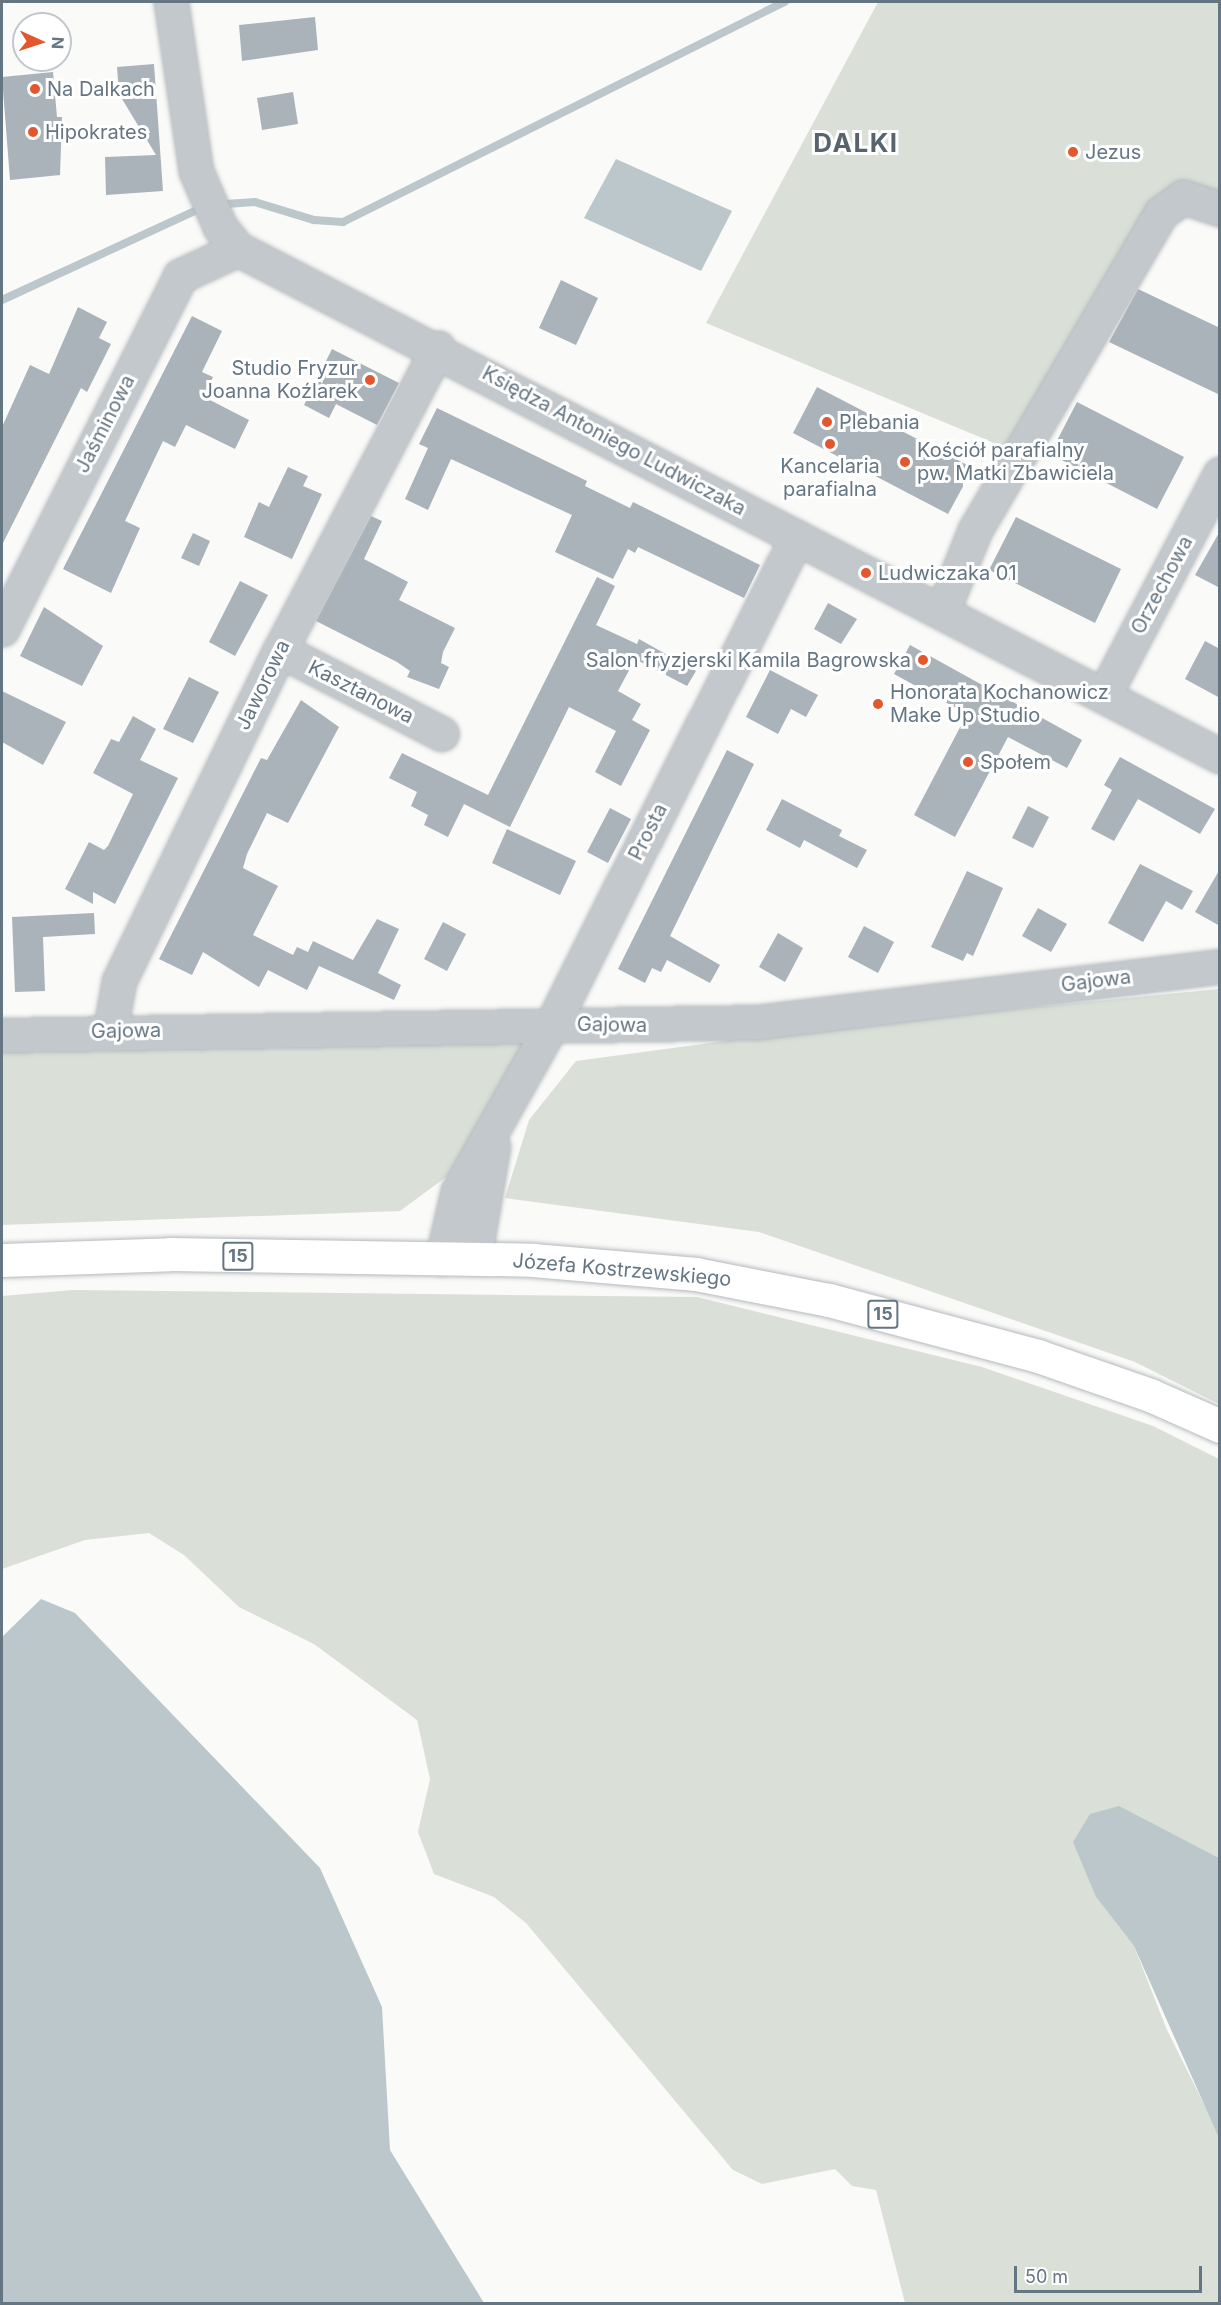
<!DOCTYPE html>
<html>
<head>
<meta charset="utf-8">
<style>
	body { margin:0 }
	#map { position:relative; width:1221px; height:2305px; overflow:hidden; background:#fafaf8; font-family:Inter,sans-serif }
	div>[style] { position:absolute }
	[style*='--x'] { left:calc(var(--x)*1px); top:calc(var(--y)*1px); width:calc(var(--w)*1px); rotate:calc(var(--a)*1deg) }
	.green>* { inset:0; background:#dadfd7 }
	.water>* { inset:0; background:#bbc7cb }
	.stream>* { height:8px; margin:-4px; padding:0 4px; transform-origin:4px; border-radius:4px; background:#bbc7cb }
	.building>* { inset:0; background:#aab3b9 }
	.roads { filter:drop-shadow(0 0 2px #b5babe) drop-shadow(0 0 2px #b5babe) }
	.minor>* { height:33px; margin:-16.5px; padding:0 16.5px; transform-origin:16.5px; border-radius:16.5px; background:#c3c8cc }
	.major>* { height:33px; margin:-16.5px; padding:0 16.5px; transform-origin:16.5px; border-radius:16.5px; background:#fff }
	.dots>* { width:16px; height:16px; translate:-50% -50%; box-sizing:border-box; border:3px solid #fff; border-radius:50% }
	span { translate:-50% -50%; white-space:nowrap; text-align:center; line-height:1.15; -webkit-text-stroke:6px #fff; paint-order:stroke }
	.shield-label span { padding:2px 4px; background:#fff; border:2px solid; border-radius:4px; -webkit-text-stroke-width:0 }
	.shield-label { font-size:18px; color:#657683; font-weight:700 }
	.poi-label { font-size:20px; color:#657683 }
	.left { translate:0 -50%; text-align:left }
	.right { translate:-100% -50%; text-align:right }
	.street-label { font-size:20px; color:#657683 }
	.district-label { font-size:26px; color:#57646e; font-weight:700; letter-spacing:1.5px }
	.frame { position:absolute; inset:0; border:3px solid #657683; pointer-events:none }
	.north { position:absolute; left:12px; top:12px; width:60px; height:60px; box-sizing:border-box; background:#fff; border:2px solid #c1c8cd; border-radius:50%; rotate:93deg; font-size:16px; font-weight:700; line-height:24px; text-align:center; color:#657683 }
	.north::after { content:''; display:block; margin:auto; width:21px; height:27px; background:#e4572e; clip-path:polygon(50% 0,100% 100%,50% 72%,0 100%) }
	.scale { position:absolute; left:1014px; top:2266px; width:188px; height:27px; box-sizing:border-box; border:3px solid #657683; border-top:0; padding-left:8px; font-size:18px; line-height:21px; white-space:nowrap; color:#657683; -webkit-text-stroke:4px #fff; paint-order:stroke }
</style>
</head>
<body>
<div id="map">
	<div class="green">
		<div style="clip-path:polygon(878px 2px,1219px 2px,1219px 209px,1183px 197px,1023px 455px,706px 323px)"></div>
		<div style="clip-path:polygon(1219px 989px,1219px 1404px,1135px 1362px,759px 1232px,505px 1198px,529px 1120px,576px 1061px,830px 1027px)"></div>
		<div style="clip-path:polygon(527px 1043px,453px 1172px,400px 1211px,2px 1225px,2px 1052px)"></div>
		<div style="clip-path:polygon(73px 1290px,697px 1297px,982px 1367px,1153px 1426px,1219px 1459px,1219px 1858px,1119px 1807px,1096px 1897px,1134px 1946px,1167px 2030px,1219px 2134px,1219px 2303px,905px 2303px,876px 2190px,852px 2186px,835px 2169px,762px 2184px,733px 2170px,526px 1923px,494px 1897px,434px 1874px,418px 1832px,430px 1779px,417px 1720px,314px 1644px,239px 1607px,184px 1555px,149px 1533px,85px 1540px,2px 1569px,2px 1296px)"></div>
	</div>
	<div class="water">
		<div style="clip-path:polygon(616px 159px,732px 211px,701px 271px,584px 218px)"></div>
		<div style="clip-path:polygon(41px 1599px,75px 1613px,320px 1868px,382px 2007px,390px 2150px,484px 2303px,2px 2303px,2px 1637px)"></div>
		<div style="clip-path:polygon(1119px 1806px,1219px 1858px,1219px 2138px,1134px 1946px,1096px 1897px,1073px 1842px,1090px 1814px)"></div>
	</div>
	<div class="stream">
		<div style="--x:226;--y:204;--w:29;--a:-4"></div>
		<div style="--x:255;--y:202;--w:62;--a:17"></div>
		<div style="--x:314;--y:220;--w:29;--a:4"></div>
		<div style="--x:343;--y:222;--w:494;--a:-26.5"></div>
		<div style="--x:2;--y:300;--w:215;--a:-24.8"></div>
	</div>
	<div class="building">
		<div style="clip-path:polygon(315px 17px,318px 50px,242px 61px,239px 25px)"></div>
		<div style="clip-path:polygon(154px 64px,163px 191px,106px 195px,105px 157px,156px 155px,119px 94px,117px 67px)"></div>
		<div style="clip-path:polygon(53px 72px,57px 117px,62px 117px,60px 175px,10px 180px,2px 77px)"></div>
		<div style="clip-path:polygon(293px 92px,298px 124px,262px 130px,257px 98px)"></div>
		<div style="clip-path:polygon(561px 280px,598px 298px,576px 345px,539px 328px)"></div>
		<div style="clip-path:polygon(1138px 289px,1220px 328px,1220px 395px,1109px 342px)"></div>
		<div style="clip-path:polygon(78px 307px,107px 322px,99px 338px,111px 344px,87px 392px,81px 388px,2px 545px,2px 427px,30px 365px,49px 374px)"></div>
		<div style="clip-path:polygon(192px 316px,222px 331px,202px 372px,213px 377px,204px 397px,249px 420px,235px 449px,186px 425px,175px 447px,163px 441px,125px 521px,140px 528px,111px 593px,63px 569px)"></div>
		<div style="clip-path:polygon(332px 349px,399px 383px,377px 425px,336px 404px,329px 418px,304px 405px)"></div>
		<div style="clip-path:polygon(817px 387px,973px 468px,948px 514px,793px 433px)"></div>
		<div style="clip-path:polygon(1077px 402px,1184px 457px,1157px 509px,1050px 454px)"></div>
		<div style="clip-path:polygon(437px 408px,587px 481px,585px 486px,630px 508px,633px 502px,760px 565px,744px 598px,638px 547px,635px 553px,628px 549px,613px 579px,555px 552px,572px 515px,451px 459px,428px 510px,405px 499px,428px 448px,419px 444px)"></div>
		<div style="clip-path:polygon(288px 467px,308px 476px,303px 486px,322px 494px,292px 559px,244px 537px,259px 502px,269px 507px)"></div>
		<div style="clip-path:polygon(371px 516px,382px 521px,364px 559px,408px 582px,399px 600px,455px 628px,443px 652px,441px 663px,449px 667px,439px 689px,407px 677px,410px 671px,397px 662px,316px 621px)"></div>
		<div style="clip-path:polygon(1016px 517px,1121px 569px,1095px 623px,989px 570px)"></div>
		<div style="clip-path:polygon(1220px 531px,1220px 588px,1195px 575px)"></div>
		<div style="clip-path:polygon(193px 533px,210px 541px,199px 566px,181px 558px)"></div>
		<div style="clip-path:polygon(597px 577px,615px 586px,596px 625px,637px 644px,639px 639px,696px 671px,687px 686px,635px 659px,618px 691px,641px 704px,632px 720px,650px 730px,621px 786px,595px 772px,616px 731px,569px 707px,510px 827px,464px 804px,448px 837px,424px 825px,428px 815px,411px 806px,417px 792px,389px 778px,402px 753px,488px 795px)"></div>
		<div style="clip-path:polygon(240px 581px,268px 595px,235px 656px,209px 642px)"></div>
		<div style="clip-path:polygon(828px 603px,857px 619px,841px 644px,814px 629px)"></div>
		<div style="clip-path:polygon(44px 607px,103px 646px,82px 686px,20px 656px)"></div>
		<div style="clip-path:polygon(1205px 641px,1220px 649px,1220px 698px,1185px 679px)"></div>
		<div style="clip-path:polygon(910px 645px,1082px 740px,1067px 768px,1008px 737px,955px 837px,914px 815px,967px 714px,894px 674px)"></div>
		<div style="clip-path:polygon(770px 670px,818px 695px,806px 717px,791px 709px,778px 734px,746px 717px)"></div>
		<div style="clip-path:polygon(189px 677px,219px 692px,193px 743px,163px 729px)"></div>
		<div style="clip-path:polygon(2px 691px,66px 722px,43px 765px,2px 742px)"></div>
		<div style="clip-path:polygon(301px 700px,339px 727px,288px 823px,267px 813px,247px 854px,243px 868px,278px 886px,253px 935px,293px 955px,297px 947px,308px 952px,313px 941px,353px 960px,377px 919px,399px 929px,378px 973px,401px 985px,394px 1000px,319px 966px,307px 990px,268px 970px,259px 987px,203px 952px,192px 975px,159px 959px,261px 758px,267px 760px)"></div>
		<div style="clip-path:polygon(133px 716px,156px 729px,140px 760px,178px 778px,115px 904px,93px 892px,93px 904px,65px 889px,89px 842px,104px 850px,108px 846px,133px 794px,93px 773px,111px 739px,119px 742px)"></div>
		<div style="clip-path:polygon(727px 750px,754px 764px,670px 936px,720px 965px,710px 983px,667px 960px,661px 972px,652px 968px,645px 983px,618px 969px)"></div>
		<div style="clip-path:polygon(1120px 757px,1215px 809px,1200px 834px,1138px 799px,1114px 841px,1091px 829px,1112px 790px,1104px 785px)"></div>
		<div style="clip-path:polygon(782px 799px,842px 830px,839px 836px,867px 850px,857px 868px,804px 840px,800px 848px,766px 830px)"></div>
		<div style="clip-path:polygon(1028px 806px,1049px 817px,1033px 848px,1012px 838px)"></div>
		<div style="clip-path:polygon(610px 808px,631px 819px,608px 863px,587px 852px)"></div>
		<div style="clip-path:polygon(507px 829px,576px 861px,560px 895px,492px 863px)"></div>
		<div style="clip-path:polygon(1140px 864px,1193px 891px,1182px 910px,1166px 901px,1143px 942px,1108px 923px)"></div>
		<div style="clip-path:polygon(1220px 869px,1220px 926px,1195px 912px)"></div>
		<div style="clip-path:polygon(967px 871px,1003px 888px,973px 956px,967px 953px,963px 961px,931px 947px)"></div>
		<div style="clip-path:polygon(1038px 908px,1067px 924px,1051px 952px,1022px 936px)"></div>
		<div style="clip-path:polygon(94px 913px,95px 934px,43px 937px,45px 991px,15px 992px,12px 917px)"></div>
		<div style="clip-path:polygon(443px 922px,466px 934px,447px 971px,424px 959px)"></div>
		<div style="clip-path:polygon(864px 926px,894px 942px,878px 973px,848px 957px)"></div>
		<div style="clip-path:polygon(778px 933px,803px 948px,785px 982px,759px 967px)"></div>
	</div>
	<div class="roads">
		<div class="minor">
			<div style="--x:171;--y:2;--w:171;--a:81.6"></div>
			<div style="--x:196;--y:171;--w:61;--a:66.8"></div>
			<div style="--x:220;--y:227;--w:28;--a:51"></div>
			<div style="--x:238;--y:249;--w:1105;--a:27.31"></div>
			<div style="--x:942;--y:612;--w:88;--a:-68.1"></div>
			<div style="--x:975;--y:530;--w:368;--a:-59.6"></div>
			<div style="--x:1161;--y:213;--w:27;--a:-36"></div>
			<div style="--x:1183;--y:197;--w:39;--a:18"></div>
			<div style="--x:2;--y:629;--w:395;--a:-63.2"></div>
			<div style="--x:180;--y:276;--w:64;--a:-25"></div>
			<div style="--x:280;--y:650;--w:182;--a:27.4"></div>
			<div style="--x:1104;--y:695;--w:250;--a:-62.3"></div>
			<div style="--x:110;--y:1031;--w:51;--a:-79.8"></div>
			<div style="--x:119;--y:981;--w:368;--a:-64.1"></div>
			<div style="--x:280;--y:650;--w:341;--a:-62.4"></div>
			<div style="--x:2;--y:1035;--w:757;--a:-0.98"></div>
			<div style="--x:759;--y:1022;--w:464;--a:-6.9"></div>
			<div style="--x:442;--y:1259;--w:70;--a:-76.8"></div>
			<div style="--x:458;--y:1191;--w:192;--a:-60.6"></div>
			<div style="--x:552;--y:1024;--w:545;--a:-63.29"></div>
			<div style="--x:474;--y:1259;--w:114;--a:-80.4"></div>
		</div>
		<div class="major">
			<div style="--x:2;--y:1260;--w:168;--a:-2"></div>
			<div style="--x:170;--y:1254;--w:363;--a:0.9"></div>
			<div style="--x:533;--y:1260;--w:164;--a:4.9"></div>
			<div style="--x:696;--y:1274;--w:136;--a:11.1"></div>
			<div style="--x:829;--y:1300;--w:216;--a:15"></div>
			<div style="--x:1038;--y:1356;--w:119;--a:19.2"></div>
			<div style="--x:1150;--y:1395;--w:77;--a:23.9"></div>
		</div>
	</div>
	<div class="dots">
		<div style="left:35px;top:89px;background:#e4572e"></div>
		<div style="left:33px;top:132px;background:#e4572e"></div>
		<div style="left:1073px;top:152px;background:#e4572e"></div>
		<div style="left:370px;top:380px;background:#e4572e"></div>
		<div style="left:827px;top:422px;background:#e4572e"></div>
		<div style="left:830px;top:444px;background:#e4572e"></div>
		<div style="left:905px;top:462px;background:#e4572e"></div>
		<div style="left:866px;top:573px;background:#e4572e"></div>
		<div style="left:923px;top:660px;background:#e4572e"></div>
		<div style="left:878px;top:704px;background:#e4572e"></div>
		<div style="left:968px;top:762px;background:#e4572e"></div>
	</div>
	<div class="shield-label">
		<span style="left:238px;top:1256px">15</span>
		<span style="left:883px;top:1314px">15</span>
	</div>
	<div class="poi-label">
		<span class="left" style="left:47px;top:89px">Na Dalkach</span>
		<span class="left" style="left:45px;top:132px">Hipokrates</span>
		<span class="left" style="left:1085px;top:152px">Jezus</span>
		<span class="right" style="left:358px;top:380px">Studio Fryzur<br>Joanna Koźlarek</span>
		<span class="left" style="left:839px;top:422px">Plebania</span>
		<span class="left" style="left:917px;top:462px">Kościół parafialny<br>pw. Matki Zbawiciela</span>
		<span style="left:830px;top:478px">Kancelaria<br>parafialna</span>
		<span class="left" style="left:878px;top:573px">Ludwiczaka 01</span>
		<span class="right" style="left:911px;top:660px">Salon fryzjerski Kamila Bagrowska</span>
		<span class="left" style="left:890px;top:704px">Honorata Kochanowicz<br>Make Up Studio</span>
		<span class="left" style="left:980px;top:762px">Społem</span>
	</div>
	<div class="street-label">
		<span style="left:105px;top:424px;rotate:-63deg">Jaśminowa</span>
		<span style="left:614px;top:441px;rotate:28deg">Księdza Antoniego Ludwiczaka</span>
		<span style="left:1162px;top:585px;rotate:-62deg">Orzechowa</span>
		<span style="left:263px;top:685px;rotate:-64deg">Jaworowa</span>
		<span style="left:361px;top:692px;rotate:27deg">Kasztanowa</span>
		<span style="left:648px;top:832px;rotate:-63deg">Prosta</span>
		<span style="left:1096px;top:981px;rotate:-7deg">Gajowa</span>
		<span style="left:612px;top:1025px;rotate:1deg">Gajowa</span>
		<span style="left:126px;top:1031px;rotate:-1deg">Gajowa</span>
		<span style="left:622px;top:1270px;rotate:5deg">Józefa Kostrzewskiego</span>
	</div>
	<div class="district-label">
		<span style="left:856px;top:143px">DALKI</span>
	</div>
	<div class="frame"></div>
	<div class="north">N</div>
	<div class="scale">50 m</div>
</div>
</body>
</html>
